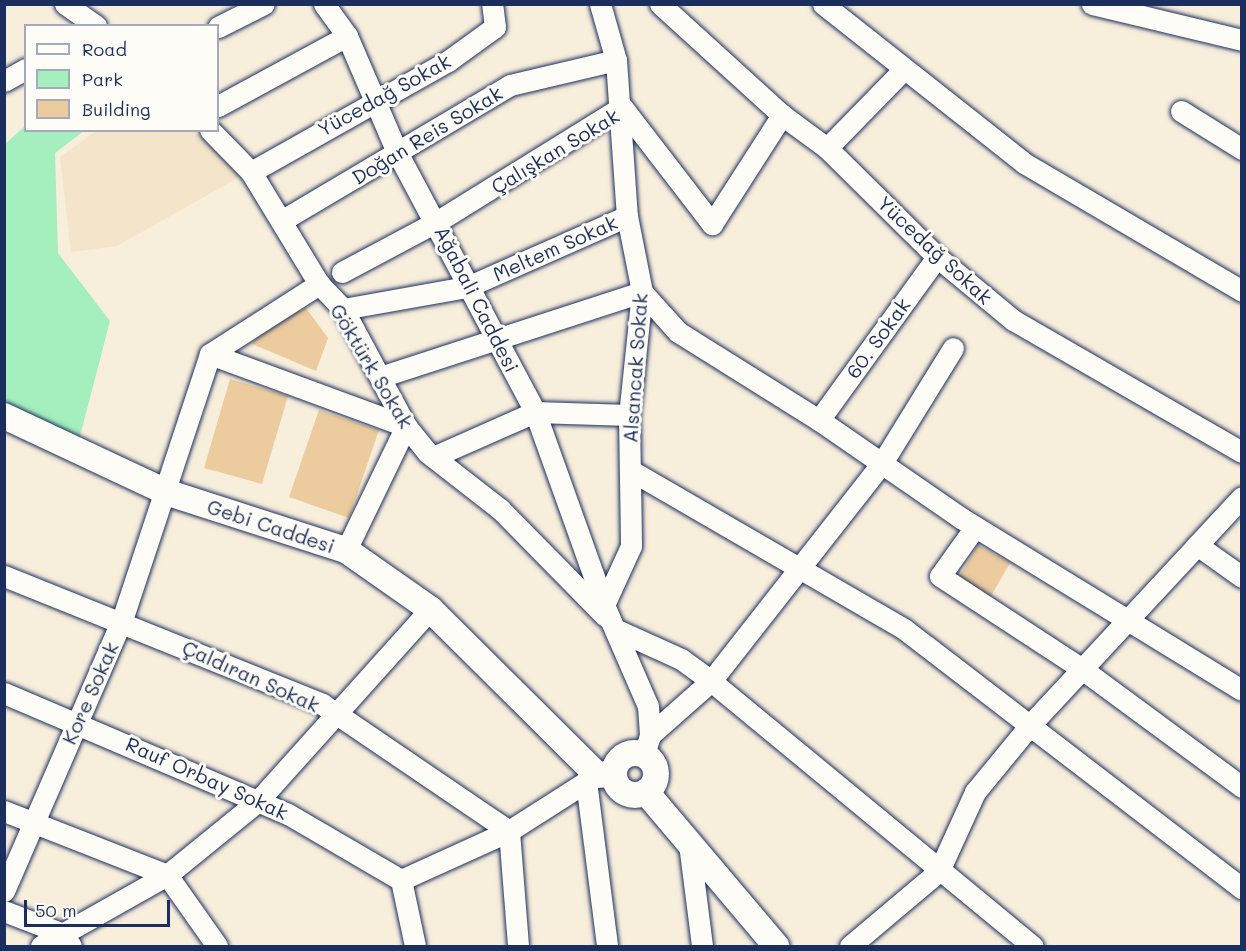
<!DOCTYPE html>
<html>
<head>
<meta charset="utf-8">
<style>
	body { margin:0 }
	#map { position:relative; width:1246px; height:951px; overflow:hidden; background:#f8eedc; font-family:Mali,sans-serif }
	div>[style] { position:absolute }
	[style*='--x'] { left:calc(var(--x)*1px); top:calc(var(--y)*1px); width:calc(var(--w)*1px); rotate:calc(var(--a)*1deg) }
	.built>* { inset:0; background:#f4e4c9 }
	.green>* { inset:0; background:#a5efbe }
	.building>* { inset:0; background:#eccc9e }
	.roads { filter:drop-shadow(0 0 2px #1b2f5e) drop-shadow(0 0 2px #1b2f5e) }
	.minor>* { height:21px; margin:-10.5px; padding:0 10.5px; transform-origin:10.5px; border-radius:10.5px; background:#fdfcf7 }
	.major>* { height:26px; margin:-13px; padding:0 13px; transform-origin:13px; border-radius:13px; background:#fdfcf7 }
	.major>.ring { margin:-13px; padding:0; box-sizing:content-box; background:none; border:26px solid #fdfcf7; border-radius:50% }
	span { translate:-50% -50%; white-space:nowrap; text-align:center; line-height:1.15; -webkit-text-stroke:6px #fdfcf7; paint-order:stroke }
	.street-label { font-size:20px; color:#1b2f5e }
	.frame { position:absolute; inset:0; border:6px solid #1b2f5e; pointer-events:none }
	.legend { position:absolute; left:24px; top:24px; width:195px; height:108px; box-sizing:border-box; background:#fdfcf7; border:2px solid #a3aaba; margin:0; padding:8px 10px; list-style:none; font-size:18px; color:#1b2f5e }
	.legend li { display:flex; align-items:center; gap:12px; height:30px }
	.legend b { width:30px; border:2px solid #a3aaba }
	.scale { position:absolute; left:24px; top:900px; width:146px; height:27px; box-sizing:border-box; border:3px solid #1b2f5e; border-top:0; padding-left:8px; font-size:18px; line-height:21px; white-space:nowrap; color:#1b2f5e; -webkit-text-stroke:4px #fdfcf7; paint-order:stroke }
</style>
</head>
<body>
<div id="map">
	<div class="built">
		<div style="clip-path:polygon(96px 131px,194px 131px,243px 175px,117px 246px,71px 252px,60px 157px)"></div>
	</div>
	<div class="green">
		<div style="clip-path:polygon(25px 126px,26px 130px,84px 131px,55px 153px,58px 253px,110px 321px,79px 440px,37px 424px,5px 401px,5px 144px)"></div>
	</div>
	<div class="building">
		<div style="clip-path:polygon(306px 308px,328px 338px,316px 371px,252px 344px,269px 323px)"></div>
		<div style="clip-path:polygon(230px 379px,288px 396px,262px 484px,204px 468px)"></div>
		<div style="clip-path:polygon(319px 410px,379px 430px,349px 518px,289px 497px)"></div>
		<div style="clip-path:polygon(978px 545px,1010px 563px,991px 596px,958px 579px)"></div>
	</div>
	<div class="roads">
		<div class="minor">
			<div style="--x:65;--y:4;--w:38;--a:35"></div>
			<div style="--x:324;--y:4;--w:39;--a:54"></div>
			<div style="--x:347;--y:36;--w:126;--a:66.7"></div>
			<div style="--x:397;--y:152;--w:294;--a:62"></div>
			<div style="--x:535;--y:412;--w:205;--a:70.3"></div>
			<div style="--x:600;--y:4;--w:58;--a:74.1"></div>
			<div style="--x:616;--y:60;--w:156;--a:86"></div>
			<div style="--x:627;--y:216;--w:77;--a:78.8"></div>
			<div style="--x:642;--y:292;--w:124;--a:96"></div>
			<div style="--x:629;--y:415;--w:131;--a:89.1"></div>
			<div style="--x:631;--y:546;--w:65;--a:114.6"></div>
			<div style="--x:604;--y:605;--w:110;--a:66.5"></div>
			<div style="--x:648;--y:706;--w:29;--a:86"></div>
			<div style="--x:660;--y:4;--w:165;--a:42.3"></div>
			<div style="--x:782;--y:115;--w:56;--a:36.3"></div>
			<div style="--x:827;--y:148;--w:155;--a:44.7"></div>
			<div style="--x:937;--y:257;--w:99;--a:39.7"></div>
			<div style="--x:1013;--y:320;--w:264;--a:30"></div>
			<div style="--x:823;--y:4;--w:256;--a:38.3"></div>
			<div style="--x:1024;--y:163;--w:253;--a:30.4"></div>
			<div style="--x:1092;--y:4;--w:154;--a:13.5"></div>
			<div style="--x:218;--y:27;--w:51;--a:-26.6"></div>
			<div style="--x:4;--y:81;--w:25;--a:-29"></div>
			<div style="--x:218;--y:106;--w:147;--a:-28.5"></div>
			<div style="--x:1181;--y:111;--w:72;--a:31.9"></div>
			<div style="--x:210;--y:130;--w:59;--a:45.7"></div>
			<div style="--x:251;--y:172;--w:131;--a:58.7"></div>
			<div style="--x:319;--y:284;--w:35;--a:46"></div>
			<div style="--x:343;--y:309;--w:133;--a:61.7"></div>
			<div style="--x:406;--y:426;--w:35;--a:51"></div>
			<div style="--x:428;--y:453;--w:91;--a:37.9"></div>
			<div style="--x:500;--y:509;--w:150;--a:45.5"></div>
			<div style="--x:827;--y:148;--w:109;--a:-45.7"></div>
			<div style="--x:251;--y:172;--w:226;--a:-29.4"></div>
			<div style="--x:448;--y:61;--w:58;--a:-35.9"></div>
			<div style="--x:495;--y:27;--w:23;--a:-97"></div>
			<div style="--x:281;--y:221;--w:266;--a:-30.7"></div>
			<div style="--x:510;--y:85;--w:109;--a:-13.3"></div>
			<div style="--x:342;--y:272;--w:109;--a:-28"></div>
			<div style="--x:438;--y:221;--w:216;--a:-31.8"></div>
			<div style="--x:622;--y:107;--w:148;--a:52.4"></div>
			<div style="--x:712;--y:224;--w:130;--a:-57.3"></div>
			<div style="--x:343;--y:309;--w:126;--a:-10.1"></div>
			<div style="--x:467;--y:287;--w:175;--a:-23.9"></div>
			<div style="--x:210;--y:354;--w:209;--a:20.2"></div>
			<div style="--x:406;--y:426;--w:138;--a:115.8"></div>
			<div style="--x:380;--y:377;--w:275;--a:-18"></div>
			<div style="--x:642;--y:292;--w:54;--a:48"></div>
			<div style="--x:678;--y:332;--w:166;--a:32"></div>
			<div style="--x:819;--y:420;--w:173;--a:34.6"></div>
			<div style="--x:961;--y:518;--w:329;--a:31.5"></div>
			<div style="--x:819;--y:420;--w:201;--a:-54.1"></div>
			<div style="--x:433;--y:457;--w:111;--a:-23.8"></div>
			<div style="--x:535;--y:412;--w:94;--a:1.8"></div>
			<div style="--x:630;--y:470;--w:317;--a:30.1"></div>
			<div style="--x:904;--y:629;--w:426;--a:37.5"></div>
			<div style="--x:975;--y:527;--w:60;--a:125.5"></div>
			<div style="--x:940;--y:576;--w:170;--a:33.2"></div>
			<div style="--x:1082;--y:669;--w:199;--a:36.4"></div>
			<div style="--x:1197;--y:545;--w:55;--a:35.4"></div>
			<div style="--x:4;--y:576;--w:343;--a:21.9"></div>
			<div style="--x:322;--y:704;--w:226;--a:34.2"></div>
			<div style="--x:617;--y:630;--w:70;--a:24.4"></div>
			<div style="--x:681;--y:659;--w:37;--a:36"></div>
			<div style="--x:711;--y:681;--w:417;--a:39.5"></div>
			<div style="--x:4;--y:693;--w:309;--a:23.1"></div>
			<div style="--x:288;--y:814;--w:131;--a:30.3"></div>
			<div style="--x:644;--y:754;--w:20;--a:-72"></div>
			<div style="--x:650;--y:735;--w:81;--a:-41.5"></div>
			<div style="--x:711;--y:681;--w:277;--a:-51.9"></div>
			<div style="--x:882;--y:463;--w:135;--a:-58.3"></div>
			<div style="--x:586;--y:781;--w:166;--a:82.7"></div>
			<div style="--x:4;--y:811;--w:175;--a:21.4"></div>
			<div style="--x:167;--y:875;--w:87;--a:54.8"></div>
			<div style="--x:509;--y:831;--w:115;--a:85.5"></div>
			<div style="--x:689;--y:844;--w:103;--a:82.7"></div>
			<div style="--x:401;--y:880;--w:119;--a:-24.4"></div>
			<div style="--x:509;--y:831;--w:104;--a:-32.5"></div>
			<div style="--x:401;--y:880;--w:67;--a:78"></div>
			<div style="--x:4;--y:891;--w:296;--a:-66.5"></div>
			<div style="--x:122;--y:620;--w:280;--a:-71.7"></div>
			<div style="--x:210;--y:354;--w:130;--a:-32.7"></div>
			<div style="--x:4;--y:911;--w:61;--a:21.1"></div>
			<div style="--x:61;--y:933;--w:16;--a:52"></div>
			<div style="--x:41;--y:946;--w:145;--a:-29.4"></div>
			<div style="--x:167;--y:875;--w:117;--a:-39.1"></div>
			<div style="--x:258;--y:801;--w:258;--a:-48.1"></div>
			<div style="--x:850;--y:946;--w:116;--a:-40.1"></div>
			<div style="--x:939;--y:871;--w:87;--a:-65.5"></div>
			<div style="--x:975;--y:792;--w:87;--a:-50.6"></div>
			<div style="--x:1030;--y:725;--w:311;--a:-47.1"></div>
		</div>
		<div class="major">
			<div style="--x:4;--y:416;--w:179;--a:25.1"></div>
			<div style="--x:166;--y:492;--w:189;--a:17.9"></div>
			<div style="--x:346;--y:550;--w:103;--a:35.1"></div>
			<div style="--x:430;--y:609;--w:235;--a:44.8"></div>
			<div style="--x:597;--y:775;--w:16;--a:-4"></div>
			<div class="ring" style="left:614px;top:753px;width:16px;height:16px"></div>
			<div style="--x:646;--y:792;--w:202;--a:49.8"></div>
		</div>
	</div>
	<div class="street-label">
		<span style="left:384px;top:95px;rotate:-29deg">Yücedağ Sokak</span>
		<span style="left:427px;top:135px;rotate:-31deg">Doğan Reis Sokak</span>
		<span style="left:555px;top:151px;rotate:-31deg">Çalışkan Sokak</span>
		<span style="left:555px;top:248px;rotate:-24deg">Meltem Sokak</span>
		<span style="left:935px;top:250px;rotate:43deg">Yücedağ Sokak</span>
		<span style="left:477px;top:299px;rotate:63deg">Ağabali Caddesi</span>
		<span style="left:878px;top:338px;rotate:-54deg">60. Sokak</span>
		<span style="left:372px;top:366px;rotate:59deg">Göktürk Sokak</span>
		<span style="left:635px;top:368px;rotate:-86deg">Alsancak Sokak</span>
		<span style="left:271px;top:526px;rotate:18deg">Gebi Caddesi</span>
		<span style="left:251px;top:676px;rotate:24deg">Çaldıran Sokak</span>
		<span style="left:90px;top:693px;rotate:-66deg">Kore Sokak</span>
		<span style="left:207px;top:778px;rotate:24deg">Rauf Orbay Sokak</span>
	</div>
	<div class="frame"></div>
	<ul class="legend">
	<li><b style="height:8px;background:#fdfcf7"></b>Road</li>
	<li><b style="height:16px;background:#a5efbe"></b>Park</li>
	<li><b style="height:16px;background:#eccc9e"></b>Building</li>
	</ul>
	<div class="scale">50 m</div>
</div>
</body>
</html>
